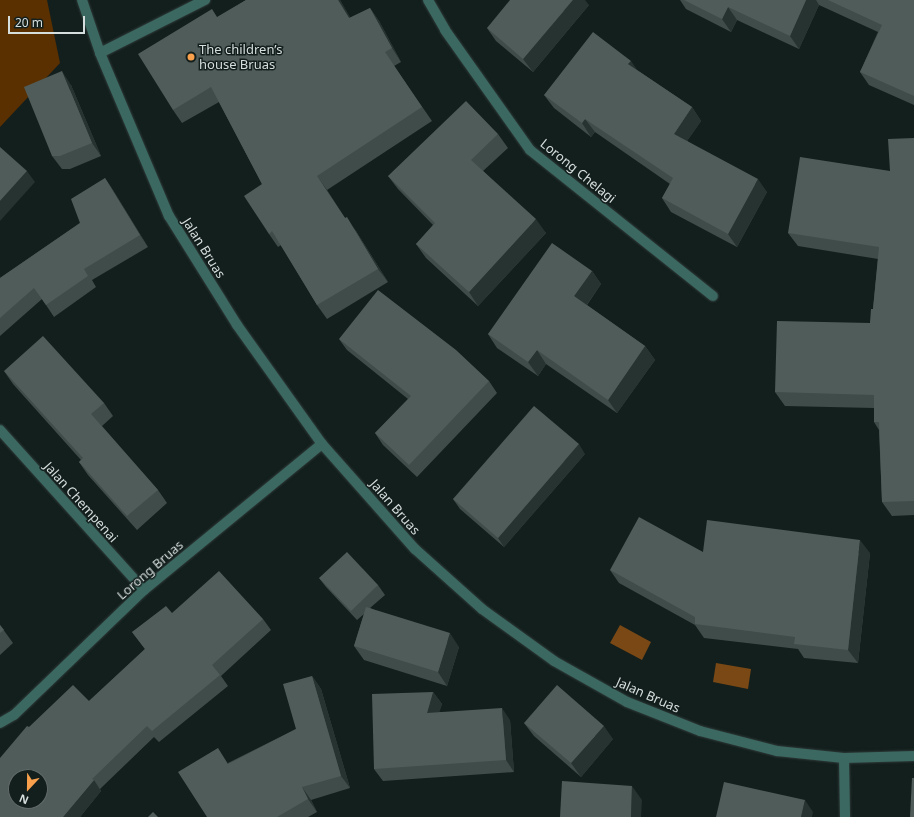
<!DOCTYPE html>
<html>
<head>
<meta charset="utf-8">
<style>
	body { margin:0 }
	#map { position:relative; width:914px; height:817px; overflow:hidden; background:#131f1d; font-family:"Noto Sans",sans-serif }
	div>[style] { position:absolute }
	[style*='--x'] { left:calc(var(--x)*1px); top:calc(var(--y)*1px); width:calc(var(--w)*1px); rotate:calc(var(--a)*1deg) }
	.green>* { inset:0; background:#5a3000 }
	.water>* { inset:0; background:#794815 }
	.roads { filter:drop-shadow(0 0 1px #2e3a38) drop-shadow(0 0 1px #2e3a38) }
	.minor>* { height:10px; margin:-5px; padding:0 5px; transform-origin:5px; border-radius:5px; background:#3b6861 }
	.wall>* { inset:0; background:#3f4c4a }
	.shaded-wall>* { inset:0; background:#273331 }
	.building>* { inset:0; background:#505c5a }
	.dots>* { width:11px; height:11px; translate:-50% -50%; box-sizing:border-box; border:2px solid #131f1d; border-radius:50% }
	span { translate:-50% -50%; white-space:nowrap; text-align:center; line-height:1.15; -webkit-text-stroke:3px #131f1d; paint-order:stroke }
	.poi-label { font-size:13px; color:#d6dedd }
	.left { translate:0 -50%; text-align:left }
	.street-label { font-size:13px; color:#d6dedd }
	.north { position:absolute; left:8px; top:769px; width:40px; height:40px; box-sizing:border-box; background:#131f1d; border:1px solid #616b6a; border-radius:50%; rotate:202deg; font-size:11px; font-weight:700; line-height:16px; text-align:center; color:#d6dedd }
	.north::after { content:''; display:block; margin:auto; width:14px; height:18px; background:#f8a04b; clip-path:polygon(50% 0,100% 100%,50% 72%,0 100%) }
	.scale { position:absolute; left:8px; top:16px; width:77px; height:18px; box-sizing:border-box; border:2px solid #d6dedd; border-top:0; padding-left:5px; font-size:12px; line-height:14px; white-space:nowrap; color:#d6dedd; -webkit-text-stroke:3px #131f1d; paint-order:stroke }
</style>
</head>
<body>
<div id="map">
	<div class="green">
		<div style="clip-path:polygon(0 0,47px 0,60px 63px,0 127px)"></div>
	</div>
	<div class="water">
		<div style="clip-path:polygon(620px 625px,651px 642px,642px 660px,610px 643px)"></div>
		<div style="clip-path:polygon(716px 663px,751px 669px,748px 689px,713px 682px)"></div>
	</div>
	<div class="roads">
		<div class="minor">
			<div style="--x:82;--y:0;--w:56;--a:71.2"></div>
			<div style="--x:100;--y:53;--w:177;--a:67.1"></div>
			<div style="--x:169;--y:216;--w:128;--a:58"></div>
			<div style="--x:237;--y:325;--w:146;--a:54.5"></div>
			<div style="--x:322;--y:444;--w:140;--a:48.5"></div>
			<div style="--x:415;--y:549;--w:90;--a:41.8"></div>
			<div style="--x:482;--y:609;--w:89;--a:35.8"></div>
			<div style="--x:554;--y:661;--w:84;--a:29.3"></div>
			<div style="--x:627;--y:702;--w:79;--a:21.7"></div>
			<div style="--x:700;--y:731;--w:80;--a:14.6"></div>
			<div style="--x:777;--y:751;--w:67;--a:6"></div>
			<div style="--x:844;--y:758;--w:70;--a:-1.6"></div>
			<div style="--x:428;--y:0;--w:34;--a:60"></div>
			<div style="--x:445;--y:30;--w:147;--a:54.7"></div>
			<div style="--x:530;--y:150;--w:234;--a:38.6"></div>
			<div style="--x:100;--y:53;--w:118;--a:-26.8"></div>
			<div style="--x:0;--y:430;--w:215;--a:48"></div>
			<div style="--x:0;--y:723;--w:16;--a:-30"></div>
			<div style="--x:14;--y:715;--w:180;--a:-43.9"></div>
			<div style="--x:144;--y:590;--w:230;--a:-39.4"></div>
			<div style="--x:844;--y:758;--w:59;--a:89"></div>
		</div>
	</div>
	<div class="wall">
		<div style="clip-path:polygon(246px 0,340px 0,350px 18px,370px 8px,379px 21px,401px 62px,394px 66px,432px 121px,327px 190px,345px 218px,356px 231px,388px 282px,327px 319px,317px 305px,281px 245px,278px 247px,269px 234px,262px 184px,219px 102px,182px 123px,173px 110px,218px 17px)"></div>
		<div style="clip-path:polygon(680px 0,914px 0,914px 105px,869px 85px,860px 72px,878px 32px,819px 5px,799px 49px,737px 20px,731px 32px,686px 9px)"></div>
		<div style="clip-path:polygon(589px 5px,533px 72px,496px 41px,487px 28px)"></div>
		<div style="clip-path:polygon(637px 70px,692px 107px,701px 121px,687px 141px,767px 192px,737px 247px,671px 212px,662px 198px,670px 184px,595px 132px,591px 137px,554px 108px,544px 95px)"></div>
		<div style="clip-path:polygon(71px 85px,101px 156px,70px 169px,62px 169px,52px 156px)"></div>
		<div style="clip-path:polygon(498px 134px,508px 148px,483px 171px,546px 233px,478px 306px,426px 258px,416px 244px,433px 225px,398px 189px,388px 176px)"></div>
		<div style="clip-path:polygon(914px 138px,914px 515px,892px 516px,882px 502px,879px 430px,874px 422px,874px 408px,785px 406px,775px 392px,870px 323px,873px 309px,878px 259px,798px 246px,788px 233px,890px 171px)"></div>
		<div style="clip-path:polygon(105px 178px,113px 190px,148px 247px,92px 280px,96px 287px,54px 317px,42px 299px,0 336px,0 278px,80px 223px)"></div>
		<div style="clip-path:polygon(592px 271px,601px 284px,587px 305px,645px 346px,655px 360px,617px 413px,546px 364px,538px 376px,497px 348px,488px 334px)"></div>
		<div style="clip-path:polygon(339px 339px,489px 381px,497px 393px,417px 477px,383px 445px,375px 433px,408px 399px,347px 350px)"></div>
		<div style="clip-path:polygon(4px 371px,104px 403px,113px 416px,102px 426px,158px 490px,167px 503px,137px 530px,88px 475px,79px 462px,81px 460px,13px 384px)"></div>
		<div style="clip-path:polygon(585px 454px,504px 547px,460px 509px,453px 499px)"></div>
		<div style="clip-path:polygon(703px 552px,870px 553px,858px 663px,804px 658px,798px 649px,704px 638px,695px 625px,619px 583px,610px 570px)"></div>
		<div style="clip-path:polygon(319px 578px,378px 585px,385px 595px,370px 608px,459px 647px,447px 686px,364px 660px,354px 646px,364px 614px,357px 620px,326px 587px)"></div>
		<div style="clip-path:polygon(172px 613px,263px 619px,271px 630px,221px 676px,228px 686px,159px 742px,154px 737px,100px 789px,101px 791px,80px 817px,0 817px,29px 727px,89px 701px,145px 649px,132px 632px)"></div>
		<div style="clip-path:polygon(0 625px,13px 643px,0 655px)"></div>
		<div style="clip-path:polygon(312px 676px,321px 689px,350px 788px,311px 800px,317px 812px,308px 817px,207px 817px,228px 763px,296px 729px)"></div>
		<div style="clip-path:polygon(433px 692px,442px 704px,439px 712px,510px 720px,514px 772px,383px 781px,374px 769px)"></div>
		<div style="clip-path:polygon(524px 723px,613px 739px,581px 777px,534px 736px)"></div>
	</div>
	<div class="shaded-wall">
		<div style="clip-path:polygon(338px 0,340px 0,359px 32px,349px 18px)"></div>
		<div style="clip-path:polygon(573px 0,585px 0,589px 5px,533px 72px,523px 59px)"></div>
		<div style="clip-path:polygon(806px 0,816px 0,819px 5px,799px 49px,790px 36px)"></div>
		<div style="clip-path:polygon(728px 7px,737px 20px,731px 32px,722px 19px)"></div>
		<div style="clip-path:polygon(370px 8px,379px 21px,401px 62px,392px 48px)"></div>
		<div style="clip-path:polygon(631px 61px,640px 74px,628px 64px)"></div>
		<div style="clip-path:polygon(62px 71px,71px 85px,101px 156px,92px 143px)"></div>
		<div style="clip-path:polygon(692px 107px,701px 121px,683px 147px,674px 134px)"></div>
		<div style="clip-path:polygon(585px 119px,595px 132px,591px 137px,582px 123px)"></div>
		<div style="clip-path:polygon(27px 171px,35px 182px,0 221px,0 201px)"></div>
		<div style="clip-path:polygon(317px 176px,327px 190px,354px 232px,345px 218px)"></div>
		<div style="clip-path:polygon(105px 178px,113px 190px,148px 247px,140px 235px)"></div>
		<div style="clip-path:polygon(758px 179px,767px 192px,737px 247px,728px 234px)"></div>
		<div style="clip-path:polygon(347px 217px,356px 231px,388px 282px,378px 269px)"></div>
		<div style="clip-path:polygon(536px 219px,546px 233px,478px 306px,469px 292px)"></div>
		<div style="clip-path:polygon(592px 271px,601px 284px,583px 310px,574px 296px)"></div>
		<div style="clip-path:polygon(645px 346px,655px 360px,617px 413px,608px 400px)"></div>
		<div style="clip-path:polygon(537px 350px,546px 364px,538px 376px,528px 362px)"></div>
		<div style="clip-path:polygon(579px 444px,585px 454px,504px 547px,498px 538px)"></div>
		<div style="clip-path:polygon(860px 540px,870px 553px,858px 663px,848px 650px)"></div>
		<div style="clip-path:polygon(450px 633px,459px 647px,447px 686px,438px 672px)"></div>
		<div style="clip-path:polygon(312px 676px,321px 689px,350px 788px,341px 776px)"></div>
		<div style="clip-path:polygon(433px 692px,442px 704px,435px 725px,427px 713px)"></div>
		<div style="clip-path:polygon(502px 708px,510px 720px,514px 772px,506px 760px)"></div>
		<div style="clip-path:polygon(604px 726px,613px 739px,581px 777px,571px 763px)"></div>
		<div style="clip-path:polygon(94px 780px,101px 791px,80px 817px,63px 817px)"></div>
		<div style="clip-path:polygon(632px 786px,642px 800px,641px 817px,631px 817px)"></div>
		<div style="clip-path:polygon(302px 787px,311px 800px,317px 812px,308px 799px)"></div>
		<div style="clip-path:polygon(805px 800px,813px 812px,812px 817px,801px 817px)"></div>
	</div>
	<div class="building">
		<div style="clip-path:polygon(246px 0,338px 0,349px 18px,370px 8px,392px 48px,385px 52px,422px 107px,317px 176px,345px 218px,347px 217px,378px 269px,317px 305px,272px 231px,269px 234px,244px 196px,262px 184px,211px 87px,173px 110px,138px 54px,212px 9px,217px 17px)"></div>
		<div style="clip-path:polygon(510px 0,573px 0,523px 59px,487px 28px)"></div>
		<div style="clip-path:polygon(684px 0,806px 0,790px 36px,728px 7px,722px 19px)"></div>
		<div style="clip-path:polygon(828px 0,914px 0,914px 96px,860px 72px,882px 25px)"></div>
		<div style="clip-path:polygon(593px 32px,631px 61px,628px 64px,692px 107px,674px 134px,758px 179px,728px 234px,662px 198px,673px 178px,585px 119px,582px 123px,544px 95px)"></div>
		<div style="clip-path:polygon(62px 71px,92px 143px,60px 156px,52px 156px,24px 87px)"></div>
		<div style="clip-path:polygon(466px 101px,498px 134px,471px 160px,536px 219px,469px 292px,416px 244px,435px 223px,388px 176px)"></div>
		<div style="clip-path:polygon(914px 138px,914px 501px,882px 502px,879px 422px,874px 422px,874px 395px,775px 392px,777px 321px,870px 323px,871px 309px,873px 309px,879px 247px,788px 233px,800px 157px,890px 171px,888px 139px)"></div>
		<div style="clip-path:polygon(0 147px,27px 171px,0 201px)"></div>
		<div style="clip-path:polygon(105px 178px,140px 235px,84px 269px,88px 276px,46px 305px,34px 288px,0 318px,0 278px,80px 223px,71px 199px)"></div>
		<div style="clip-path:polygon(552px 243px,592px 271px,574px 296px,645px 346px,608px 400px,537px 350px,528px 362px,488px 334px)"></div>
		<div style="clip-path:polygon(378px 290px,456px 350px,489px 381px,409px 465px,375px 433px,411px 396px,339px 339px)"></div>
		<div style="clip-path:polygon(43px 336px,104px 403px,91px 414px,158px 490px,127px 516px,79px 462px,83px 458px,4px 371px)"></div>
		<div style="clip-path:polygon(534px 406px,579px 444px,498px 538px,453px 499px)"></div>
		<div style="clip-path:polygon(639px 517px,703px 552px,707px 520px,860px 540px,848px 650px,794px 644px,795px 637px,695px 624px,695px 617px,610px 570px)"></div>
		<div style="clip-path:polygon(347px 552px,378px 585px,351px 611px,319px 578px)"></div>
		<div style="clip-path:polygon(evenodd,219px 571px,263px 619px,212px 665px,220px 675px,152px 731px,147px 726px,92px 779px,94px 780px,63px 817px,0 817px,0 758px,27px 726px,29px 727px,73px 685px,89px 701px,145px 649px,132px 632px,166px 606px,172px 613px,219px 571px,16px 777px,40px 777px,40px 801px,16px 801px,16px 777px)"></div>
		<div style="clip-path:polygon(366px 607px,450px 633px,438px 672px,354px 646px)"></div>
		<div style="clip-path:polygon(0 625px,4px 630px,0 633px)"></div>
		<div style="clip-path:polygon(312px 676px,341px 776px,302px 787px,308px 799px,277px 817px,207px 817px,178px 772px,218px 748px,228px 764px,296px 729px,283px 684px)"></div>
		<div style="clip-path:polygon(557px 685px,604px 726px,571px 763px,524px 723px)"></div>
		<div style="clip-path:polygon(433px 692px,427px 713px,502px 708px,506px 760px,374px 769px,372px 694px)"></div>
		<div style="clip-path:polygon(912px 778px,914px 778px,914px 817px,910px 817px)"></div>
		<div style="clip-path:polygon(562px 781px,632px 786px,631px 817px,560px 817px)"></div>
		<div style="clip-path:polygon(724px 782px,805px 800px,801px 817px,716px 817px)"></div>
		<div style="clip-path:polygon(153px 812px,158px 817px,148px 817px)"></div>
	</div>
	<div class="dots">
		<div style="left:191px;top:57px;background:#f8a04b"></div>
	</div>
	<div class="poi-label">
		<span class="left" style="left:199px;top:57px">The children’s<br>house Bruas</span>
	</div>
	<div class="street-label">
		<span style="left:578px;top:171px;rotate:39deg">Lorong Chelagi</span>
		<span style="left:204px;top:248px;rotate:58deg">Jalan Bruas</span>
		<span style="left:81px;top:502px;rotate:48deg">Jalan Chempenai</span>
		<span style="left:395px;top:507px;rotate:49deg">Jalan Bruas</span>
		<span style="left:150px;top:570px;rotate:-41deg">Lorong Bruas</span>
		<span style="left:648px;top:695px;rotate:24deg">Jalan Bruas</span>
	</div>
	<div class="north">N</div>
	<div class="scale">20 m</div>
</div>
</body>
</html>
